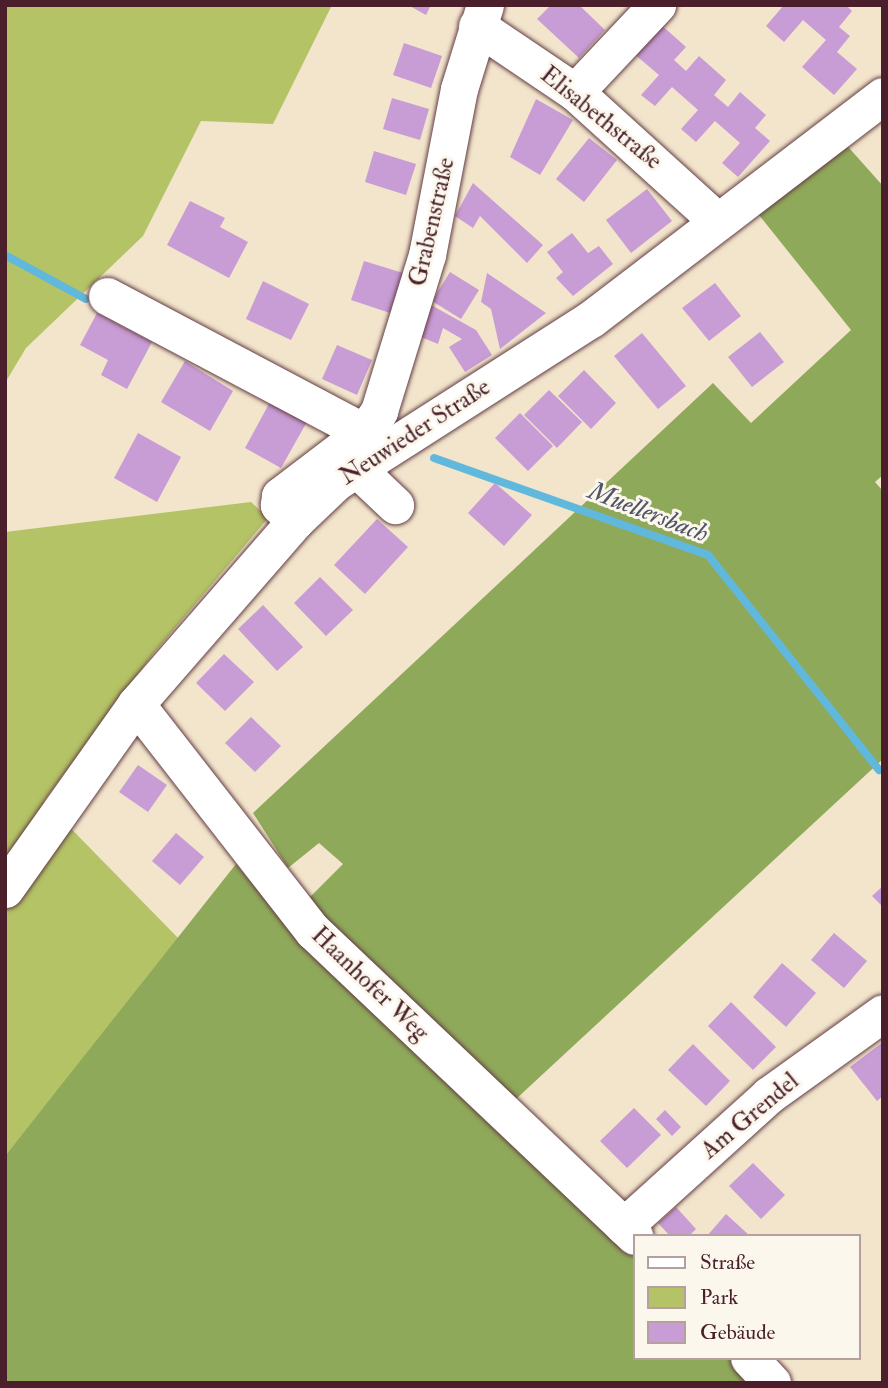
<!DOCTYPE html>
<html>
<head>
<meta charset="utf-8">
<style>
	body { margin:0 }
	#map { position:relative; width:888px; height:1388px; overflow:hidden; background:#f3e5cc; font-family:"IM FELL Double Pica",serif }
	div>[style] { position:absolute }
	[style*='--x'] { left:calc(var(--x)*1px); top:calc(var(--y)*1px); width:calc(var(--w)*1px); rotate:calc(var(--a)*1deg) }
	.green>* { inset:0; background:#b4c365 }
	.forest>* { inset:0; background:#8fa95a }
	.stream>* { height:8px; margin:-4px; padding:0 4px; transform-origin:4px; border-radius:4px; background:#60b8dd }
	.building>* { inset:0; background:#c89cd5 }
	.roads { filter:drop-shadow(0 0 2px #633d43) drop-shadow(0 0 2px #633d43) }
	.minor>* { height:37px; margin:-18.5px; padding:0 18.5px; transform-origin:18.5px; border-radius:18.5px; background:#fff }
	span { translate:-50% -50%; white-space:nowrap; text-align:center; line-height:1.15; -webkit-text-stroke:6px #fbf7ec; paint-order:stroke }
	.street-label { font-size:24px; color:#4a1f2b }
	.water-label { font-size:26px; color:#525569; font-style:italic }
	.frame { position:absolute; inset:0; border:7px solid #4a1f2b; pointer-events:none }
	.legend { position:absolute; left:633px; top:1234px; width:228px; height:126px; box-sizing:border-box; background:#fbf7ec; border:2px solid #b4a19f; margin:0; padding:9px 12px; list-style:none; font-size:21px; color:#4a1f2b }
	.legend li { display:flex; align-items:center; gap:14px; height:35px }
	.legend b { width:35px; border:2px solid #b4a19f }
</style>
</head>
<body>
<div id="map">
	<div class="green">
		<div style="clip-path:polygon(5px 5px,332px 5px,273px 124px,201px 121px,143px 236px,26px 348px,5px 383px)"></div>
		<div style="clip-path:polygon(251px 502px,268px 518px,153px 654px,44px 801px,179px 939px,5px 1156px,5px 532px)"></div>
	</div>
	<div class="forest">
		<div style="clip-path:polygon(842px 140px,883px 186px,883px 475px,875px 482px,883px 491px,883px 759px,516px 1099px,307px 900px,343px 864px,319px 843px,288px 868px,253px 813px,713px 383px,751px 423px,851px 330px,755px 210px)"></div>
		<div style="clip-path:polygon(236px 864px,302px 944px,634px 1236px,634px 1358px,763px 1358px,786px 1383px,5px 1383px,5px 1156px)"></div>
	</div>
	<div class="stream">
		<div style="--x:5;--y:255;--w:92;--a:28.5"></div>
		<div style="--x:434;--y:458;--w:291;--a:19.5"></div>
		<div style="--x:708;--y:555;--w:275;--a:51.5"></div>
	</div>
	<div class="building">
		<div style="clip-path:polygon(408px 5px,431px 5px,426px 15px)"></div>
		<div style="clip-path:polygon(551px 5px,579px 5px,605px 30px,579px 58px,537px 19px)"></div>
		<div style="clip-path:polygon(784px 5px,846px 5px,852px 11px,839px 27px,850px 36px,837px 52px,857px 69px,834px 95px,802px 67px,826px 40px,803px 20px,784px 42px,766px 26px)"></div>
		<div style="clip-path:polygon(659px 23px,686px 47px,674px 60px,686px 71px,699px 56px,726px 80px,714px 95px,728px 107px,740px 92px,766px 115px,755px 128px,770px 141px,738px 177px,722px 163px,740px 143px,715px 121px,696px 142px,681px 129px,698px 110px,672px 87px,655px 106px,641px 95px,659px 75px,633px 53px)"></div>
		<div style="clip-path:polygon(404px 43px,442px 56px,431px 88px,393px 75px)"></div>
		<div style="clip-path:polygon(392px 98px,429px 109px,420px 140px,383px 129px)"></div>
		<div style="clip-path:polygon(536px 99px,573px 120px,540px 175px,510px 157px)"></div>
		<div style="clip-path:polygon(589px 138px,617px 160px,584px 202px,556px 179px)"></div>
		<div style="clip-path:polygon(374px 151px,416px 164px,406px 195px,365px 182px)"></div>
		<div style="clip-path:polygon(473px 183px,543px 245px,527px 263px,480px 216px,473px 228px,455px 216px)"></div>
		<div style="clip-path:polygon(647px 189px,672px 221px,631px 253px,606px 220px)"></div>
		<div style="clip-path:polygon(190px 201px,225px 218px,220px 227px,248px 242px,229px 278px,167px 245px)"></div>
		<div style="clip-path:polygon(572px 233px,588px 253px,599px 246px,613px 264px,573px 296px,556px 278px,563px 272px,547px 252px)"></div>
		<div style="clip-path:polygon(364px 261px,403px 273px,390px 313px,351px 300px)"></div>
		<div style="clip-path:polygon(450px 272px,479px 290px,461px 319px,432px 301px)"></div>
		<div style="clip-path:polygon(487px 273px,546px 313px,500px 349px,491px 309px,481px 302px)"></div>
		<div style="clip-path:polygon(263px 281px,309px 304px,291px 340px,246px 319px)"></div>
		<div style="clip-path:polygon(715px 283px,741px 316px,709px 341px,682px 308px)"></div>
		<div style="clip-path:polygon(431px 305px,476px 330px,492px 355px,465px 372px,449px 347px,462px 339px,443px 328px,438px 344px,421px 337px)"></div>
		<div style="clip-path:polygon(97px 313px,152px 342px,127px 389px,101px 375px,108px 360px,80px 345px)"></div>
		<div style="clip-path:polygon(760px 332px,784px 362px,752px 387px,728px 357px)"></div>
		<div style="clip-path:polygon(642px 333px,686px 386px,658px 409px,614px 356px)"></div>
		<div style="clip-path:polygon(337px 345px,372px 360px,357px 395px,322px 379px)"></div>
		<div style="clip-path:polygon(185px 361px,233px 391px,210px 431px,161px 402px)"></div>
		<div style="clip-path:polygon(584px 370px,616px 403px,591px 429px,558px 396px)"></div>
		<div style="clip-path:polygon(549px 390px,582px 422px,557px 448px,524px 415px)"></div>
		<div style="clip-path:polygon(271px 400px,308px 420px,281px 468px,245px 448px)"></div>
		<div style="clip-path:polygon(520px 413px,553px 446px,528px 471px,495px 438px)"></div>
		<div style="clip-path:polygon(138px 433px,181px 457px,157px 502px,114px 478px)"></div>
		<div style="clip-path:polygon(495px 483px,532px 515px,504px 546px,468px 513px)"></div>
		<div style="clip-path:polygon(377px 519px,408px 547px,365px 594px,334px 565px)"></div>
		<div style="clip-path:polygon(320px 577px,353px 610px,326px 636px,294px 603px)"></div>
		<div style="clip-path:polygon(263px 605px,303px 647px,277px 671px,238px 629px)"></div>
		<div style="clip-path:polygon(224px 654px,254px 682px,225px 711px,196px 683px)"></div>
		<div style="clip-path:polygon(251px 717px,281px 746px,255px 772px,225px 743px)"></div>
		<div style="clip-path:polygon(138px 765px,167px 785px,148px 812px,119px 792px)"></div>
		<div style="clip-path:polygon(176px 833px,204px 857px,180px 885px,152px 861px)"></div>
		<div style="clip-path:polygon(883px 886px,883px 907px,872px 896px)"></div>
		<div style="clip-path:polygon(834px 933px,867px 961px,844px 988px,811px 960px)"></div>
		<div style="clip-path:polygon(782px 963px,816px 993px,786px 1027px,753px 997px)"></div>
		<div style="clip-path:polygon(731px 1002px,776px 1047px,753px 1070px,708px 1026px)"></div>
		<div style="clip-path:polygon(883px 1042px,883px 1096px,877px 1101px,850px 1067px)"></div>
		<div style="clip-path:polygon(693px 1044px,730px 1081px,706px 1106px,668px 1070px)"></div>
		<div style="clip-path:polygon(634px 1108px,661px 1135px,627px 1168px,600px 1141px)"></div>
		<div style="clip-path:polygon(665px 1110px,681px 1127px,672px 1136px,656px 1119px)"></div>
		<div style="clip-path:polygon(753px 1163px,785px 1195px,761px 1219px,729px 1186px)"></div>
		<div style="clip-path:polygon(676px 1207px,696px 1229px,689px 1236px,670px 1236px,658px 1223px)"></div>
		<div style="clip-path:polygon(726px 1214px,750px 1236px,707px 1236px)"></div>
	</div>
	<div class="roads">
		<div class="minor">
			<div style="--x:477;--y:26;--w:118;--a:34"></div>
			<div style="--x:575;--y:92;--w:190;--a:42.2"></div>
			<div style="--x:575;--y:92;--w:120;--a:-46.7"></div>
			<div style="--x:107;--y:296;--w:291;--a:27.9"></div>
			<div style="--x:356;--y:468;--w:54;--a:43.5"></div>
			<div style="--x:295;--y:521;--w:23;--a:-135"></div>
			<div style="--x:279;--y:505;--w:9;--a:-84"></div>
			<div style="--x:280;--y:496;--w:106;--a:-37.3"></div>
			<div style="--x:364;--y:432;--w:26;--a:-54"></div>
			<div style="--x:379;--y:411;--w:163;--a:-72.9"></div>
			<div style="--x:427;--y:255;--w:169;--a:-79.1"></div>
			<div style="--x:459;--y:89;--w:88;--a:-72.8"></div>
			<div style="--x:136;--y:704;--w:288;--a:52.1"></div>
			<div style="--x:313;--y:931;--w:443;--a:43.5"></div>
			<div style="--x:5;--y:889;--w:227;--a:-54.7"></div>
			<div style="--x:136;--y:704;--w:242;--a:-49"></div>
			<div style="--x:295;--y:521;--w:57;--a:-43.6"></div>
			<div style="--x:336;--y:482;--w:303;--a:-32.6"></div>
			<div style="--x:591;--y:319;--w:367;--a:-37.4"></div>
			<div style="--x:624;--y:1226;--w:195;--a:-42.1"></div>
			<div style="--x:769;--y:1095;--w:140;--a:-35.7"></div>
			<div style="--x:749;--y:1358;--w:34;--a:47"></div>
		</div>
	</div>
	<div class="street-label">
		<span style="left:601px;top:118px;rotate:39deg">Elisabethstraße</span>
		<span style="left:432px;top:222px;rotate:-77deg">Grabenstraße</span>
		<span style="left:415px;top:432px;rotate:-33deg">Neuwieder Straße</span>
		<span style="left:370px;top:984px;rotate:44deg">Haanhofer Weg</span>
		<span style="left:750px;top:1116px;rotate:-40deg">Am Grendel</span>
	</div>
	<div class="water-label">
		<span style="left:648px;top:513px;rotate:21deg">Muellersbach</span>
	</div>
	<div class="frame"></div>
	<ul class="legend">
	<li><b style="height:9px;background:#fff"></b>Straße</li>
	<li><b style="height:19px;background:#b4c365"></b>Park</li>
	<li><b style="height:19px;background:#c89cd5"></b>Gebäude</li>
	</ul>
</div>
</body>
</html>
